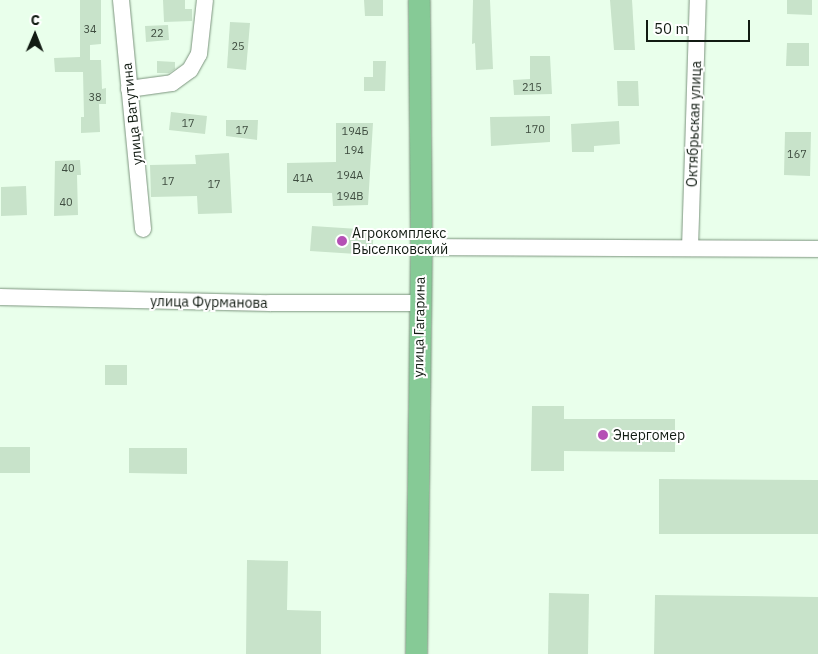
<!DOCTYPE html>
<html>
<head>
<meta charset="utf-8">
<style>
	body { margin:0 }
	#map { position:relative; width:818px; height:654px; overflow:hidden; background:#e9ffeb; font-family:"IBM Plex Sans",sans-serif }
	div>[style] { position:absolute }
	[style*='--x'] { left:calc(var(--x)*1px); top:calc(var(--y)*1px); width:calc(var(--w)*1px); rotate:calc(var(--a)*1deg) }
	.building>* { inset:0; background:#c8e3ca }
	.roads { filter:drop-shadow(0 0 1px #7b947d) drop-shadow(0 0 1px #7b947d) }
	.minor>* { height:16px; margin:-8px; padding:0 8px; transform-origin:8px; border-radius:8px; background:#fff }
	.major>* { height:21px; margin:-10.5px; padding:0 10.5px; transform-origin:10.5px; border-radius:10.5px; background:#86ca96 }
	.dots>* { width:14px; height:14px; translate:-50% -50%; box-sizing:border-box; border:2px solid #fff; border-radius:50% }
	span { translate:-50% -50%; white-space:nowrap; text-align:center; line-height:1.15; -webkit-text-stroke:4px #fff; paint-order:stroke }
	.number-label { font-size:11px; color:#3f4d40 }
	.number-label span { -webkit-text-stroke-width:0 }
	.street-label { font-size:14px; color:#111b12 }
	.poi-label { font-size:14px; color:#111b12 }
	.left { translate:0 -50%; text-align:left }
	.north { position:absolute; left:10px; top:10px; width:50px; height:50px; -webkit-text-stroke:4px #fff; paint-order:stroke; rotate:1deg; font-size:14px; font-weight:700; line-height:20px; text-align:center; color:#111b12 }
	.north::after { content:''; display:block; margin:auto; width:18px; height:22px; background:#111b12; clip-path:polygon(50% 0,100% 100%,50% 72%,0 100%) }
	.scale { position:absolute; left:646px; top:20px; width:104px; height:22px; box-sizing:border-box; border:2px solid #111b12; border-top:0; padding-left:6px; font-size:15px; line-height:18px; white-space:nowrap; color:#111b12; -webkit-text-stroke:4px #fff; paint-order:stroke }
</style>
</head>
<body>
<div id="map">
	<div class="building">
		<div style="clip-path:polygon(80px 0,101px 0,101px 44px,90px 45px,90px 60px,101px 60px,102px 89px,106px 88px,106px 104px,99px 104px,100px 132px,81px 133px,81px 117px,84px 117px,83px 72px,55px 72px,54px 58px,80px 57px)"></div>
		<div style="clip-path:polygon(163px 0,185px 0,185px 9px,192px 9px,192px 21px,164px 22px)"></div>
		<div style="clip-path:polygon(364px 0,383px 0,383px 16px,365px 16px)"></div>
		<div style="clip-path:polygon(473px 0,490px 0,493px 69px,476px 70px,475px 43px,472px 44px)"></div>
		<div style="clip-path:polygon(610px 0,632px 0,635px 50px,614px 50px)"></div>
		<div style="clip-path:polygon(787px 0,812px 0,812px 15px,787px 14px)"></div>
		<div style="clip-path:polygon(230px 22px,250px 23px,246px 70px,227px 68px)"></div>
		<div style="clip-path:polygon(168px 25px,169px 40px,146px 42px,145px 26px)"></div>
		<div style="clip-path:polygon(787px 43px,809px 43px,809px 66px,786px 66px)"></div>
		<div style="clip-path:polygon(530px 56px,550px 56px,552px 94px,514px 95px,513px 80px,530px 79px)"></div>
		<div style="clip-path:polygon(157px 61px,175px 62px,175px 69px,169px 73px,157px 73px)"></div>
		<div style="clip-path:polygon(373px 61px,386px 61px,385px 91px,364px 91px,364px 77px,373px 77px)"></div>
		<div style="clip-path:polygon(617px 81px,638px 81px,639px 106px,618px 106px)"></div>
		<div style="clip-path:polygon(171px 112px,207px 116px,205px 134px,169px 130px)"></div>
		<div style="clip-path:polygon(550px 116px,550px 142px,491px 146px,490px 117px)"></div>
		<div style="clip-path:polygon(226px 120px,258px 120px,257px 140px,226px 136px)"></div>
		<div style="clip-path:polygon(619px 121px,620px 144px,594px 146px,594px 152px,572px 152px,571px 124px)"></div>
		<div style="clip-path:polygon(336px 123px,373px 123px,368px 205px,333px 206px,332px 193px,287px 193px,287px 163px,336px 162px)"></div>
		<div style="clip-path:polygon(785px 132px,811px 132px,810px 176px,784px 175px)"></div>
		<div style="clip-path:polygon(229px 153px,232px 213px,198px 214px,197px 196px,151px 197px,150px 165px,196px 164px,195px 155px)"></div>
		<div style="clip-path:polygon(80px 160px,81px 175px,77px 175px,78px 215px,54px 216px,55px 161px)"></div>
		<div style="clip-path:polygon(26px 186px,27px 215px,1px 216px,1px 187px)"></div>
		<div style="clip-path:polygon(312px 226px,374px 230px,372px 255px,310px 251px)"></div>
		<div style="clip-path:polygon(105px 365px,127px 365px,127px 385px,105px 385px)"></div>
		<div style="clip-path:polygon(532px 406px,564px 406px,564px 419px,675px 419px,675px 452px,564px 451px,564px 471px,531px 471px)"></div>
		<div style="clip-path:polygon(0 447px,30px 447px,30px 473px,0 473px)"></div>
		<div style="clip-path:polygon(129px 448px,187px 448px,187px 474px,129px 473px)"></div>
		<div style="clip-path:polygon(659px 479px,818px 480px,818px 534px,659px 534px)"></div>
		<div style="clip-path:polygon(247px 560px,288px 561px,287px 610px,321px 611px,321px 654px,246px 654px)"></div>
		<div style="clip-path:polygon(549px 593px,589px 594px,588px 654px,548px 654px)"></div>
		<div style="clip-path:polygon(655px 595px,818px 597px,818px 654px,654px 654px)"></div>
	</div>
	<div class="roads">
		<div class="minor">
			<div style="--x:121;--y:0;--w:230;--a:84.5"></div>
			<div style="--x:129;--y:89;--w:43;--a:-7.9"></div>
			<div style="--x:172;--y:83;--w:22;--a:-36"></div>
			<div style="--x:190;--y:70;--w:18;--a:-61"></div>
			<div style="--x:199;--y:54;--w:54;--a:-83.7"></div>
			<div style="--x:421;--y:247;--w:397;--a:0.3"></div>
			<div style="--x:690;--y:248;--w:248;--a:-88.2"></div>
			<div style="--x:0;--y:297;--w:270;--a:1.3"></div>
			<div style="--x:270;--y:303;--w:148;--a:0"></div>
		</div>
		<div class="major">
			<div style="--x:416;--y:654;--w:407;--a:-89.3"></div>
			<div style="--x:421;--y:247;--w:247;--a:-90.5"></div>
		</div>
	</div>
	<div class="dots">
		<div style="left:342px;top:241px;background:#b550b5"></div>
		<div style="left:603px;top:435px;background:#b550b5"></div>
	</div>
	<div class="number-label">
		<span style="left:90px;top:29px">34</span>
		<span style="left:157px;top:33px">22</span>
		<span style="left:238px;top:46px">25</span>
		<span style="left:532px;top:87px">215</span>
		<span style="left:95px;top:97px">38</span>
		<span style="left:188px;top:123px">17</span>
		<span style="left:535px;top:129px">170</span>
		<span style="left:242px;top:130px">17</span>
		<span style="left:355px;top:131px">194Б</span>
		<span style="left:354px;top:150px">194</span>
		<span style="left:797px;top:154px">167</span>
		<span style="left:68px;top:168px">40</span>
		<span style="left:350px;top:175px">194А</span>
		<span style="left:303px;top:178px">41А</span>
		<span style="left:168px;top:181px">17</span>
		<span style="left:214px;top:184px">17</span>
		<span style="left:350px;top:196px">194В</span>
		<span style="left:66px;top:202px">40</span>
	</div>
	<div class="street-label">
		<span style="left:132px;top:114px;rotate:-96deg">улица Ватутина</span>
		<span style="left:694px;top:124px;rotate:-88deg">Октябрьская улица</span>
		<span style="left:209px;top:302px;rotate:1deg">улица Фурманова</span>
		<span style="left:419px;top:327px;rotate:-89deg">улица Гагарина</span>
	</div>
	<div class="poi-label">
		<span class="left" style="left:352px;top:241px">Агрокомплекс<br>Выселковский</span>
		<span class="left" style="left:613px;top:435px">Энергомер</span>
	</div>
	<div class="north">С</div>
	<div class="scale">50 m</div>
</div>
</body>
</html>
